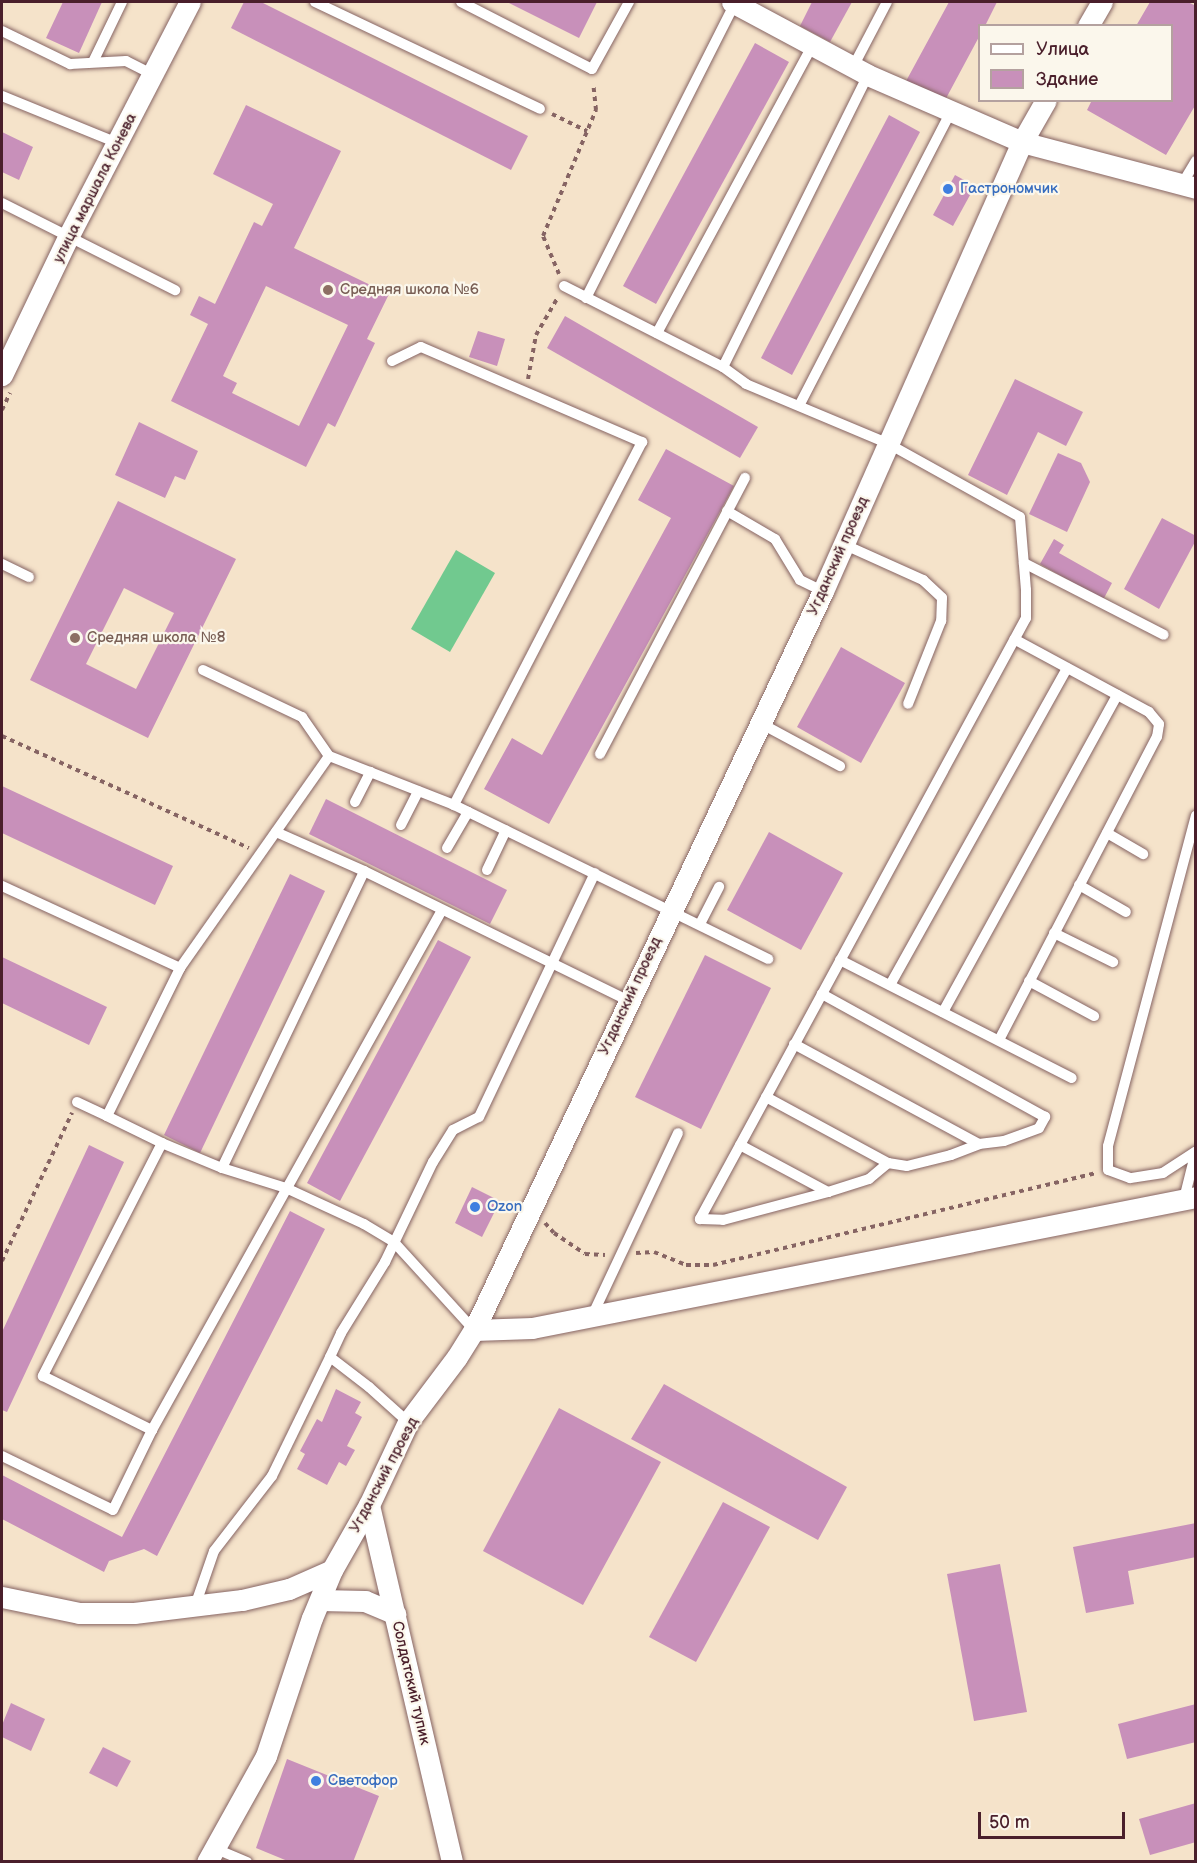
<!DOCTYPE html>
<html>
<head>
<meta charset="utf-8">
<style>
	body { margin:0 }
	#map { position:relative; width:1197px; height:1863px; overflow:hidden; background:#f5e3ca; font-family:"Balsamiq Sans",sans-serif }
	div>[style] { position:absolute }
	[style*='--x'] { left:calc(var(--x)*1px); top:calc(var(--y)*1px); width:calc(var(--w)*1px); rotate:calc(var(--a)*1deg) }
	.green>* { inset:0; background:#71c98f }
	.building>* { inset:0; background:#c890ba }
	.path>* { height:4px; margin-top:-2px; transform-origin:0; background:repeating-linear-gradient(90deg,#866463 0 4.5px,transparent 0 9px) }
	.roads { filter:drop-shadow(0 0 2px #866463) drop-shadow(0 0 2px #866463) }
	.lane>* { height:10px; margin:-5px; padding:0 5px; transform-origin:5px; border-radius:5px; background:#fff }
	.street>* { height:21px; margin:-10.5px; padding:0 10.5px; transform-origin:10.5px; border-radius:10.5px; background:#fff }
	.dots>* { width:16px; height:16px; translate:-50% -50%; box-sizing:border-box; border:3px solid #fbf7ec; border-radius:50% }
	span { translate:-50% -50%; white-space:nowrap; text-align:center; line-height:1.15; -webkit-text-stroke:4.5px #fbf7ec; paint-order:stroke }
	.street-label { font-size:15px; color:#4a1f2b }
	.shop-label { font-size:15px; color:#366cbe }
	.left { translate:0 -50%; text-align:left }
	.education-label { font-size:15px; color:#785e54 }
	.frame { position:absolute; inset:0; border:3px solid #4a1f2b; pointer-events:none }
	.legend { position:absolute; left:978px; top:24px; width:195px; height:78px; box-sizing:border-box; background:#fbf7ec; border:2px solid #b4a19f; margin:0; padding:8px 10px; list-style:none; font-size:18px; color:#4a1f2b }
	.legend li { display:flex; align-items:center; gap:12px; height:30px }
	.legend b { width:30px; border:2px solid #b4a19f }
	.scale { position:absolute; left:978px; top:1812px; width:147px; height:27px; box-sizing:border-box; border:3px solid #4a1f2b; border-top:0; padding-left:8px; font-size:18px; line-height:21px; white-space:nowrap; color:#4a1f2b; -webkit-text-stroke:4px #fbf7ec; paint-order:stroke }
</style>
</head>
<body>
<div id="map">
	<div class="green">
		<div style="clip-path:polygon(456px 550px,495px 573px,450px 652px,411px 629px)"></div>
	</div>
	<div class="building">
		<div style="clip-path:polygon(63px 2px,102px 2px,79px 53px,46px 38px)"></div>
		<div style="clip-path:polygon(244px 2px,261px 2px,528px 136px,511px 170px,231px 28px)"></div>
		<div style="clip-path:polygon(507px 2px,597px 2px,579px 38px)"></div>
		<div style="clip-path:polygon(812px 2px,852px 2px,830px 42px,800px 26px)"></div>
		<div style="clip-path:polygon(949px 2px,997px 2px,985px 26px,980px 26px,980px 35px,943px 104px,905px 83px)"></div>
		<div style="clip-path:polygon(1150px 2px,1188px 2px,1196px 6px,1196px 104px,1166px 155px,1087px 110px,1092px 100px,1172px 100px,1172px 26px,1136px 26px)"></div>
		<div style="clip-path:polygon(755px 43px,789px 62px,656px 304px,623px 286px)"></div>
		<div style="clip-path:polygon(evenodd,246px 105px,341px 151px,294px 248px,389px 294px,367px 339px,375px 343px,335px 427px,328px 423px,306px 467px,171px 401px,208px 324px,190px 315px,199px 296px,215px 304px,254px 222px,262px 226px,273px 204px,213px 174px,246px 105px,266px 286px,348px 325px,299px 426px,232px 393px,237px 383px,223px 376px,266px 286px)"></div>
		<div style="clip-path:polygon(889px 115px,920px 132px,792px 375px,761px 358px)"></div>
		<div style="clip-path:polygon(2px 132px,33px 147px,19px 180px,2px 172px)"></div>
		<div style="clip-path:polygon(955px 175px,975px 186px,953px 226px,933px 215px)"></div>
		<div style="clip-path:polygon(565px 316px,758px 427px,740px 458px,547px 348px)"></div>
		<div style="clip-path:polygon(478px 331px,505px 339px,497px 366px,469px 357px)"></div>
		<div style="clip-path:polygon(1015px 379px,1083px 412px,1066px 446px,1038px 432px,1007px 495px,968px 475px)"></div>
		<div style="clip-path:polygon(139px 422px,198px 451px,185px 480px,175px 476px,165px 498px,115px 475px)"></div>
		<div style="clip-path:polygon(666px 449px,734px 486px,549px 824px,484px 789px,512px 738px,542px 755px,671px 518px,638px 500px)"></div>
		<div style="clip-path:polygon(1058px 453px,1081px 463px,1090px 482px,1067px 532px,1029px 514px)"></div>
		<div style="clip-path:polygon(evenodd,118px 501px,236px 559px,148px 738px,30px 680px,118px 501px,124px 588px,174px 613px,136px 689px,86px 664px,124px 588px)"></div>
		<div style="clip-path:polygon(1162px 518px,1196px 536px,1196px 540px,1159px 609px,1124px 589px)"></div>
		<div style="clip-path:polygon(1054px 539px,1064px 545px,1059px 553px,1112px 583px,1103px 600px,1040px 564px)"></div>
		<div style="clip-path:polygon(841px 647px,905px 683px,861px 763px,797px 727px)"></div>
		<div style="clip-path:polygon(2px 786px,173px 866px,155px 905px,2px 833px)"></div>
		<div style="clip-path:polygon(326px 799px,507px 890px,490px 924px,309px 834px)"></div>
		<div style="clip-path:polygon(769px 832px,843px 873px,801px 950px,727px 910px)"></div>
		<div style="clip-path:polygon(290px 874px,325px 891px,200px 1153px,164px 1135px)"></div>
		<div style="clip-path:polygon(438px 940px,471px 957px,340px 1201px,307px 1183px)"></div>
		<div style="clip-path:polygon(705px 955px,771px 988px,701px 1129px,635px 1097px)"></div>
		<div style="clip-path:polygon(2px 957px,107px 1007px,89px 1045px,2px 1003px)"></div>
		<div style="clip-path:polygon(89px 1145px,124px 1162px,7px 1412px,2px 1410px,2px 1332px)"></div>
		<div style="clip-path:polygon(472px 1187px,500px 1201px,482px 1237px,455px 1223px)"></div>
		<div style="clip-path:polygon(290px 1211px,325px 1229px,157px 1556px,144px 1549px,109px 1561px,104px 1572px,2px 1519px,2px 1475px,122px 1537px)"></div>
		<div style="clip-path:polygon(664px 1384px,847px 1487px,818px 1540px,631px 1439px)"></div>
		<div style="clip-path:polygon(336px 1389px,361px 1402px,355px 1413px,362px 1417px,347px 1446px,355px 1450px,346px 1466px,339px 1462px,327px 1485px,297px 1469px,305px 1454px,300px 1451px,317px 1419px,322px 1422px)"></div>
		<div style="clip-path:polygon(559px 1408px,661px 1462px,583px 1605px,483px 1551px)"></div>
		<div style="clip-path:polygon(723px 1502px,770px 1527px,696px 1662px,649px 1637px)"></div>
		<div style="clip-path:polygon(1196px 1523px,1196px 1557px,1128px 1571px,1134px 1604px,1086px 1613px,1073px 1547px)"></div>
		<div style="clip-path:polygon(1000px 1564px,1027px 1712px,974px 1721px,947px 1574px)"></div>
		<div style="clip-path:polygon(11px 1703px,45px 1719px,31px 1751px,2px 1737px,2px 1725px)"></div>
		<div style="clip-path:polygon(1196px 1704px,1196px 1742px,1127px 1759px,1118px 1724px)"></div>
		<div style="clip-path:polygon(103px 1747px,131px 1761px,117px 1787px,89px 1773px)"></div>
		<div style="clip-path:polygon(287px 1759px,379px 1796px,353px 1862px,290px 1862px,256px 1848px)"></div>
		<div style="clip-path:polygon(1196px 1803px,1196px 1842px,1150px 1855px,1139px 1819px)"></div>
	</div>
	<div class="path">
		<div style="--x:552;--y:114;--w:39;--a:26"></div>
		<div style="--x:559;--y:274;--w:41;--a:-112.8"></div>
		<div style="--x:543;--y:236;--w:137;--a:-67.2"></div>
		<div style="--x:596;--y:110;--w:27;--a:-96"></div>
		<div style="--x:528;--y:379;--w:45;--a:-79.7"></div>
		<div style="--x:536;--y:335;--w:44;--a:-59.9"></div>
		<div style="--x:2;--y:410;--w:19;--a:-65"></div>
		<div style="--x:2;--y:736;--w:271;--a:24.4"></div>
		<div style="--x:545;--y:1223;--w:13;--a:48"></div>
		<div style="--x:554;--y:1233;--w:37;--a:34"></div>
		<div style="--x:585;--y:1254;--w:20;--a:3"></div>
		<div style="--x:636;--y:1253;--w:18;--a:-3"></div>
		<div style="--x:654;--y:1252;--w:35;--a:22"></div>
		<div style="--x:686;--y:1265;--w:27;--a:0"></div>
		<div style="--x:713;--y:1265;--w:393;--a:-13.5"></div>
		<div style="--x:2;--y:1261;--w:164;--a:-64.7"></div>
	</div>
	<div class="roads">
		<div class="lane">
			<div style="--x:315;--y:2;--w:249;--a:25.4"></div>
			<div style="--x:461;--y:2;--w:147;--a:27.1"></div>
			<div style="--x:592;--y:69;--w:77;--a:-61.1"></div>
			<div style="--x:2;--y:31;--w:76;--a:25.9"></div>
			<div style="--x:70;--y:64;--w:56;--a:-3.1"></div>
			<div style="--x:126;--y:61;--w:31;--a:27"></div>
			<div style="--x:93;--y:62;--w:67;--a:-64.2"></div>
			<div style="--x:853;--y:67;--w:73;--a:-62.4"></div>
			<div style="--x:2;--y:96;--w:125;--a:22.1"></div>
			<div style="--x:1182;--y:184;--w:27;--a:-59"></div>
			<div style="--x:2;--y:203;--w:194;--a:26.7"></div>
			<div style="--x:564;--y:286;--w:178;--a:27"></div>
			<div style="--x:723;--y:367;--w:29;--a:36"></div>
			<div style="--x:746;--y:384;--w:153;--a:22.7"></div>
			<div style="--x:887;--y:443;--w:152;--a:29.1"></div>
			<div style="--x:1020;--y:517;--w:73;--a:85.3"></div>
			<div style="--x:1026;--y:590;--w:28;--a:90"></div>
			<div style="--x:1026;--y:618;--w:684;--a:118.48"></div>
			<div style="--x:700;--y:1219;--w:23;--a:2"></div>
			<div style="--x:723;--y:1220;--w:109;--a:-14.9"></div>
			<div style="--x:586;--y:298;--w:330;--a:-63.2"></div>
			<div style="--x:657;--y:333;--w:328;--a:-61.6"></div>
			<div style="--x:392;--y:361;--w:32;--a:-26"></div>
			<div style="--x:421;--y:347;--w:241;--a:23.3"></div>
			<div style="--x:642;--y:442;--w:409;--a:117.4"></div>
			<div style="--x:723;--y:367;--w:326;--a:-63.6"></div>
			<div style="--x:800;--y:404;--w:330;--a:-62.7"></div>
			<div style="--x:727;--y:511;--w:56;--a:30.3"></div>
			<div style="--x:775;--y:539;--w:48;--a:58.6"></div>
			<div style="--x:800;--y:580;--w:25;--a:26"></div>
			<div style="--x:843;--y:544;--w:88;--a:24.2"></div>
			<div style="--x:923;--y:580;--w:26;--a:43"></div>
			<div style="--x:942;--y:598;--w:23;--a:92"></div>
			<div style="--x:941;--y:621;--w:89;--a:111.7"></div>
			<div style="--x:1024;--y:563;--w:157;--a:27.2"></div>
			<div style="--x:2;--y:564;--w:30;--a:26"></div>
			<div style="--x:203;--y:670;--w:110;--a:25.4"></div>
			<div style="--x:302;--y:717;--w:47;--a:55.3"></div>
			<div style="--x:760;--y:723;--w:91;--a:28.3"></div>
			<div style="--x:600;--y:754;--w:312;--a:-62.3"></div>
			<div style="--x:355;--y:802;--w:34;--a:-63"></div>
			<div style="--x:401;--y:825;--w:38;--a:-63"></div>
			<div style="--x:276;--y:832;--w:96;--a:23.9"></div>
			<div style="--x:364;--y:871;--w:293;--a:26.1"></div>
			<div style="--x:1107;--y:833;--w:42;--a:30.3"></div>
			<div style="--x:447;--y:848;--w:42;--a:-59.7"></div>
			<div style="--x:487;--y:870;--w:44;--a:-64.6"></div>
			<div style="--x:1079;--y:885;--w:54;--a:29.9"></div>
			<div style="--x:2;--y:886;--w:196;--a:24.7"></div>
			<div style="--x:700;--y:924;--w:42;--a:-62.8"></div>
			<div style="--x:1054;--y:933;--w:66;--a:26.2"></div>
			<div style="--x:840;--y:960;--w:260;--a:27"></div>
			<div style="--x:1029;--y:981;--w:74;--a:28.3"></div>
			<div style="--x:890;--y:985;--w:363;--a:-60.8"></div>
			<div style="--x:943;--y:1012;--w:362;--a:-61.2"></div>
			<div style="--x:999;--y:1040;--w:342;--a:-62.5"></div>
			<div style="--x:1157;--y:737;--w:13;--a:-81"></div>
			<div style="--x:1159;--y:724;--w:16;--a:-130"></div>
			<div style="--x:1149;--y:712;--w:153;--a:-151.6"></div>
			<div style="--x:794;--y:1044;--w:210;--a:28.4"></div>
			<div style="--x:979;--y:1144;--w:25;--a:-7"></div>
			<div style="--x:1004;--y:1141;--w:37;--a:-20"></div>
			<div style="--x:1039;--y:1128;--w:13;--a:-61"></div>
			<div style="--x:1045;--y:1117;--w:255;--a:-151.1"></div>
			<div style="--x:766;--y:1097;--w:139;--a:28.4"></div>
			<div style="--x:888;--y:1163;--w:19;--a:9"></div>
			<div style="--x:907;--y:1166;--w:45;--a:-14"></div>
			<div style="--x:951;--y:1155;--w:30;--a:-21"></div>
			<div style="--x:77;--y:1102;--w:33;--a:25"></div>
			<div style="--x:162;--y:1143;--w:262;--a:117.1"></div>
			<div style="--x:43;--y:1376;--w:122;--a:26.4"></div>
			<div style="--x:152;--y:1430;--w:595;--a:-60.85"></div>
			<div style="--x:740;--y:1145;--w:100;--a:28.1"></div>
			<div style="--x:828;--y:1192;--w:43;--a:-17.6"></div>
			<div style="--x:869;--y:1179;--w:25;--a:-40"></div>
			<div style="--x:1195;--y:1152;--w:38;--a:147"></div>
			<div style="--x:1163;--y:1173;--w:33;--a:171"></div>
			<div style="--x:1130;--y:1178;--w:23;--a:-160"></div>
			<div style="--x:1108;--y:1170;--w:24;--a:-90"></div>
			<div style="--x:1108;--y:1146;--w:342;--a:-75.1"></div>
			<div style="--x:222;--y:1168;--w:329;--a:-64.4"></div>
			<div style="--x:1184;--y:1199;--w:49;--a:-76"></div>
			<div style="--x:592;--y:1316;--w:202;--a:-64.8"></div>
			<div style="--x:474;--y:1330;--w:119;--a:-132.3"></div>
			<div style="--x:394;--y:1242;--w:35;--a:-149"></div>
			<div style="--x:364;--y:1224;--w:86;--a:-155.2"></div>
			<div style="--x:286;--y:1188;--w:67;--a:-162.6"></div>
			<div style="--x:222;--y:1168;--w:65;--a:-157.4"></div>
			<div style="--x:162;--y:1143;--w:61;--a:-153.9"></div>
			<div style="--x:107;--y:1116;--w:165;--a:-63.7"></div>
			<div style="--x:180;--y:968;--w:259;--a:-54.9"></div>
			<div style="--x:329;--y:756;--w:134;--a:21.4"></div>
			<div style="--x:454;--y:805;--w:350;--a:26.1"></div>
			<div style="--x:408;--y:1422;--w:52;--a:-138.1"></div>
			<div style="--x:369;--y:1387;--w:49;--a:-142.4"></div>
			<div style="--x:330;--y:1357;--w:26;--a:-65"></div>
			<div style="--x:341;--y:1333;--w:84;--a:-58.2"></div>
			<div style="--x:385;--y:1262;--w:111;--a:-64.4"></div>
			<div style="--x:433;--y:1162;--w:38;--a:-58"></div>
			<div style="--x:453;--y:1130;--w:29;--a:-27"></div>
			<div style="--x:479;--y:1117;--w:270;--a:-64.6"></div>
			<div style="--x:2;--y:1456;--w:123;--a:25.9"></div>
			<div style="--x:113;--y:1510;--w:89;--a:-64"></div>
			<div style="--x:195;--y:1606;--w:58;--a:-70.9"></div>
			<div style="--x:214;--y:1551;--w:95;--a:-52.3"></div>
			<div style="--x:272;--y:1476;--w:132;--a:-64"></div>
			<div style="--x:214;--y:1848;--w:36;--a:23"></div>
		</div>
		<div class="street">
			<div style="--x:732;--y:2;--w:154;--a:28.2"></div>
			<div style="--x:868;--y:75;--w:168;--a:23.5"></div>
			<div style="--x:1022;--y:142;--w:180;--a:14.8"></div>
			<div style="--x:1088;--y:26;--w:28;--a:-60"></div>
			<div style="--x:2;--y:375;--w:155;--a:-64.4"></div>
			<div style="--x:69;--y:235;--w:263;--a:-62.6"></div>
			<div style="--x:474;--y:1330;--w:58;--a:-2"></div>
			<div style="--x:532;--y:1328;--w:677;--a:-11.16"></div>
			<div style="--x:369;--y:1505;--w:367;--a:76.9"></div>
			<div style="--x:2;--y:1597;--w:79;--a:11.7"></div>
			<div style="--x:79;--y:1613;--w:55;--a:0"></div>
			<div style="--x:134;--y:1613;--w:109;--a:-6.9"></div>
			<div style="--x:242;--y:1600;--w:48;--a:-13.2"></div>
			<div style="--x:289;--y:1589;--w:47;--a:-23.8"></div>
			<div style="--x:332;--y:1570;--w:75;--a:-60.4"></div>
			<div style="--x:369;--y:1505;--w:92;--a:-64.8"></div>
			<div style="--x:408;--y:1422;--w:81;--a:-53"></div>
			<div style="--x:457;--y:1357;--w:32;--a:-58"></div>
			<div style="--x:474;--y:1330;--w:817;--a:-64.72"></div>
			<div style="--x:823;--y:591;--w:491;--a:-66.1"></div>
			<div style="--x:1022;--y:142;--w:48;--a:-60.3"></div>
			<div style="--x:320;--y:1600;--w:45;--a:1.3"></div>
			<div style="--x:365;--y:1601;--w:33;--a:23"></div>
			<div style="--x:207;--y:1862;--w:121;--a:-60.9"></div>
			<div style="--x:266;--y:1756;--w:145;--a:-71.6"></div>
			<div style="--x:312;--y:1618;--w:52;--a:-67.4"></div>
		</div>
	</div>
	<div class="dots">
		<div style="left:948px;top:189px;background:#3f7fe0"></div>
		<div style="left:328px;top:290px;background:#8d6e63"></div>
		<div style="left:75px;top:638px;background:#8d6e63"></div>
		<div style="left:475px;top:1207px;background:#3f7fe0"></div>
		<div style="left:316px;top:1781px;background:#3f7fe0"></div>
	</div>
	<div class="street-label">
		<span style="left:95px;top:188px;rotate:-63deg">улица маршала Конева</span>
		<span style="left:838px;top:556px;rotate:-66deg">Угданский проезд</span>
		<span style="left:630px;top:996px;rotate:-65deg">Угданский проезд</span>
		<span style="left:384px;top:1475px;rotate:-62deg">Угданский проезд</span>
		<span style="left:411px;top:1683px;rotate:77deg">Солдатский тупик</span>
	</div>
	<div class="shop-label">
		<span class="left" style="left:960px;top:189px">Гастрономчик</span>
		<span class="left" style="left:487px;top:1207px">Ozon</span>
		<span class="left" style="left:328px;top:1781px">Светофор</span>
	</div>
	<div class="education-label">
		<span class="left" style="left:340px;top:290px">Средняя школа №6</span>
		<span class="left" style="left:87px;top:638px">Средняя школа №8</span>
	</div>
	<div class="frame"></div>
	<ul class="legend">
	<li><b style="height:8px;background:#fff"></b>Улица</li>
	<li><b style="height:16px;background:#c890ba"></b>Здание</li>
	</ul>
	<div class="scale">50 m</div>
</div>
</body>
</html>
